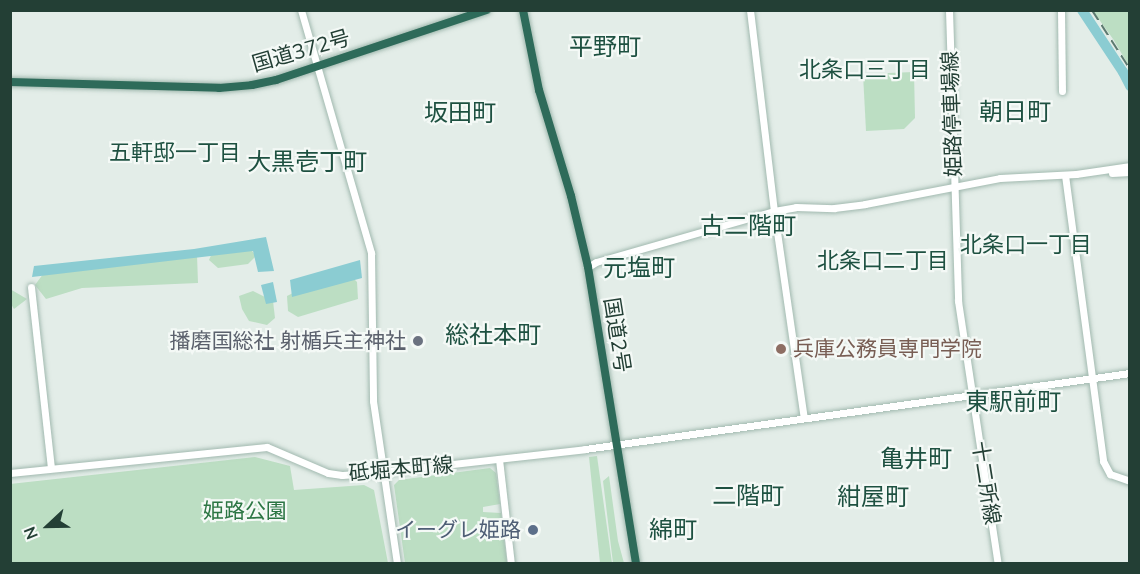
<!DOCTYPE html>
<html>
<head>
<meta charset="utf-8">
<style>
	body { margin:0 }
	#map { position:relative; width:1140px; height:574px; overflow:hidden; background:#e3ede8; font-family:"Nunito Sans","Noto Sans JP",sans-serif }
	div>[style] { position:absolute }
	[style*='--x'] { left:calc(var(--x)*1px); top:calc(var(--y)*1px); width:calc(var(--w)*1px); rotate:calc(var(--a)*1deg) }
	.green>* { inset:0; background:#bcdec3 }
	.water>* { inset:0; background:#8bccd2 }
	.river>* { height:10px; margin:-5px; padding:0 5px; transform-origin:5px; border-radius:5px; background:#8bccd2 }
	.roads { filter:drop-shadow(0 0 2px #a1b9af) drop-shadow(0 0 2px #a1b9af) }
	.secondary>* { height:7px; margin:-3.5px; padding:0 3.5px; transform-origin:3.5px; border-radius:3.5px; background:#fff }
	.highway>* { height:8px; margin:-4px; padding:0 4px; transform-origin:4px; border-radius:4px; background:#2e6b5a }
	.rail>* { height:1.5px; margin-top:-0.75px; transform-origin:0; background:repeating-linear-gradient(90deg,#5d7a70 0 12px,transparent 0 18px) }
	.dots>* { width:16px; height:16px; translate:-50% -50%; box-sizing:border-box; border:3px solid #f4f9f6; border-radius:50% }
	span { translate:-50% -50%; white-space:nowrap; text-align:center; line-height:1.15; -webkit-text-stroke:4.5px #f4f9f6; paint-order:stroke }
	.street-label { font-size:21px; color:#233f35 }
	.worship-label { font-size:21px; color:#5b616d }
	.right { translate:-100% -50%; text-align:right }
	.education-label { font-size:21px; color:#785e54 }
	.left { translate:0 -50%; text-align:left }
	.park-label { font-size:21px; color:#2c7644 }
	.service-label { font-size:21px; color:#4e5e75 }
	.neighbourhood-label { font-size:22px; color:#1e5141 }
	.quarter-label { font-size:24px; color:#1e5141 }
	.frame { position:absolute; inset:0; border:12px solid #233f35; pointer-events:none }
	.north { position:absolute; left:18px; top:496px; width:60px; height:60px; -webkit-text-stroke:4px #f4f9f6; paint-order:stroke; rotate:248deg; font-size:16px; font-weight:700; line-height:24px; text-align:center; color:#233f35 }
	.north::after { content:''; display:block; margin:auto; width:21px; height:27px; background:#233f35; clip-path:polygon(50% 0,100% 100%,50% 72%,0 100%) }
</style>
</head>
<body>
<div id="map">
	<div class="green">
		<div style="clip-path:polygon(1093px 11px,1129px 11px,1129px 66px,1113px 39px)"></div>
		<div style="clip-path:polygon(914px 72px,915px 118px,904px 129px,866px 131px,863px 74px)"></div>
		<div style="clip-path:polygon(249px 247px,256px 256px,248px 264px,218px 268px,209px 260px,213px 251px)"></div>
		<div style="clip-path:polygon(197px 255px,198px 283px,82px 288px,46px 299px,35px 285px,46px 270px)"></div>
		<div style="clip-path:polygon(351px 276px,357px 282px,358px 299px,298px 317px,288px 311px,287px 296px,295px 292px)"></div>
		<div style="clip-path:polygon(10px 289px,27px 299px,14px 309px,11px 304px)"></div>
		<div style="clip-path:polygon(253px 291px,273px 301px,275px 318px,267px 325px,249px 321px,242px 309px,239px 296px)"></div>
		<div style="clip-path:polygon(597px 456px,612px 563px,600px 563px,589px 457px)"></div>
		<div style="clip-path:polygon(255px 457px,290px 466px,294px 490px,364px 485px,374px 490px,388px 563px,11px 563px,10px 484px)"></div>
		<div style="clip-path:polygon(490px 468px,496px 473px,500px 504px,483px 507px,483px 512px,501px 513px,507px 563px,405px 563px,394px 485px,399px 480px)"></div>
		<div style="clip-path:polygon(609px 476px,618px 541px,624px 563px,613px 563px,603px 481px)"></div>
	</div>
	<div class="water">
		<div style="clip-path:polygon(266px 237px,274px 271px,258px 272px,253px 251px,32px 277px,34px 266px,194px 249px)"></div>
		<div style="clip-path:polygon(360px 260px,362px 278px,292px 297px,290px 280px)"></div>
		<div style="clip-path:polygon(273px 282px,277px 302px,266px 304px,261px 285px)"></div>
	</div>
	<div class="river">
		<div style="--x:1082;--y:10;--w:74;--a:56.5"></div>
		<div style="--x:1123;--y:72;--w:16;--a:63"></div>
	</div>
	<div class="roads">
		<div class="secondary">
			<div style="--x:301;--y:10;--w:253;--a:73.9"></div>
			<div style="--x:371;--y:253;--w:148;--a:89.2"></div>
			<div style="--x:373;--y:401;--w:165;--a:81.6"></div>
			<div style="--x:750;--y:10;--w:202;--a:83.2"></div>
			<div style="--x:774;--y:211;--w:209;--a:81.8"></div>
			<div style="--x:949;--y:10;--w:291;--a:88.2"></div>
			<div style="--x:958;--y:301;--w:266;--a:81.4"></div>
			<div style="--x:1061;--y:10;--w:81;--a:89.3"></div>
			<div style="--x:1112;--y:173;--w:18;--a:-3"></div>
			<div style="--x:1065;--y:175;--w:289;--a:82.4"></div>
			<div style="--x:1103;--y:461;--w:15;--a:62"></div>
			<div style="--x:1110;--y:474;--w:21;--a:19"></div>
			<div style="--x:588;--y:267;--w:9;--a:-32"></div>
			<div style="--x:596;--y:262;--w:185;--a:-16"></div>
			<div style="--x:774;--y:211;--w:22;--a:-10"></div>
			<div style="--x:796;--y:207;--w:38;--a:2"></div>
			<div style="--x:834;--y:208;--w:31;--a:-7"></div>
			<div style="--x:865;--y:204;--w:137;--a:-10.9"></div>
			<div style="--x:1000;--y:178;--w:76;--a:-3"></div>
			<div style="--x:1076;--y:174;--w:55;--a:-8.4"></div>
			<div style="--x:31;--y:287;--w:182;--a:83.7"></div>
			<div style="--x:499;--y:459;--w:106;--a:83.5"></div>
			<div style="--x:10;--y:473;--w:258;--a:-5.8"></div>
			<div style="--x:267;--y:447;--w:66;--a:23.1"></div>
			<div style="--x:328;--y:473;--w:14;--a:8"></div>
			<div style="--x:342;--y:475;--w:39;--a:-4"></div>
			<div style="--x:381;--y:472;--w:205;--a:-6.4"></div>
			<div style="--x:585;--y:449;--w:550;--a:-7.94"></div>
		</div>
		<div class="highway">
			<div style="--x:523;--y:10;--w:82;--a:78.7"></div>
			<div style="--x:539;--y:90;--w:111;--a:73.2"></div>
			<div style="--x:571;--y:196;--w:73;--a:76.5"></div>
			<div style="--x:588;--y:267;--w:301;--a:80.8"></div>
			<div style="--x:10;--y:82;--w:209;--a:1.6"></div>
			<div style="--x:219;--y:88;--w:33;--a:-5"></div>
			<div style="--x:252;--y:85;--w:25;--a:-12"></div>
			<div style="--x:276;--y:80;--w:222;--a:-18.4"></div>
		</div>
	</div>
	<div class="rail">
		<div style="--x:1092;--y:10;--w:70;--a:57.2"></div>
	</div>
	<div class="dots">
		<div style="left:418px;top:341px;background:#6b7280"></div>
		<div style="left:781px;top:349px;background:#8d6e63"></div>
		<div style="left:533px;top:530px;background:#5c6f8a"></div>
	</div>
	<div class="street-label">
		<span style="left:301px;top:51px;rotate:-16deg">国道372号</span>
		<span style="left:952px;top:114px;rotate:-92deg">姫路停車場線</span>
		<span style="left:617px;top:335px;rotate:81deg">国道2号</span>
		<span style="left:401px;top:469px;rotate:-5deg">砥堀本町線</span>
		<span style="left:986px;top:483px;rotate:81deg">十二所線</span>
	</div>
	<div class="worship-label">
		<span class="right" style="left:406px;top:341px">播磨国総社 射楯兵主神社</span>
	</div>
	<div class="education-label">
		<span class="left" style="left:793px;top:349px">兵庫公務員専門学院</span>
	</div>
	<div class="park-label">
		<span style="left:245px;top:511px">姫路公園</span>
	</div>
	<div class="service-label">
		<span class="right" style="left:521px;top:530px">イーグレ姫路</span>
	</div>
	<div class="neighbourhood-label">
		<span style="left:865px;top:71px">北条口三丁目</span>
		<span style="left:175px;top:154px">五軒邸一丁目</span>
		<span style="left:1026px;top:246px">北条口一丁目</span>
		<span style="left:883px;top:262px">北条口二丁目</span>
	</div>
	<div class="quarter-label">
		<span style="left:605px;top:48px">平野町</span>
		<span style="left:1015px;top:113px">朝日町</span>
		<span style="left:460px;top:114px">坂田町</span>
		<span style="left:307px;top:163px">大黒壱丁町</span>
		<span style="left:748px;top:227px">古二階町</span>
		<span style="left:639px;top:269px">元塩町</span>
		<span style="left:493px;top:336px">総社本町</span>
		<span style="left:1013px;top:403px">東駅前町</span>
		<span style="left:916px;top:460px">亀井町</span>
		<span style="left:748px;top:497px">二階町</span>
		<span style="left:873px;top:498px">紺屋町</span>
		<span style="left:673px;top:531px">綿町</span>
	</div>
	<div class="frame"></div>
	<div class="north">N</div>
</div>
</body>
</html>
